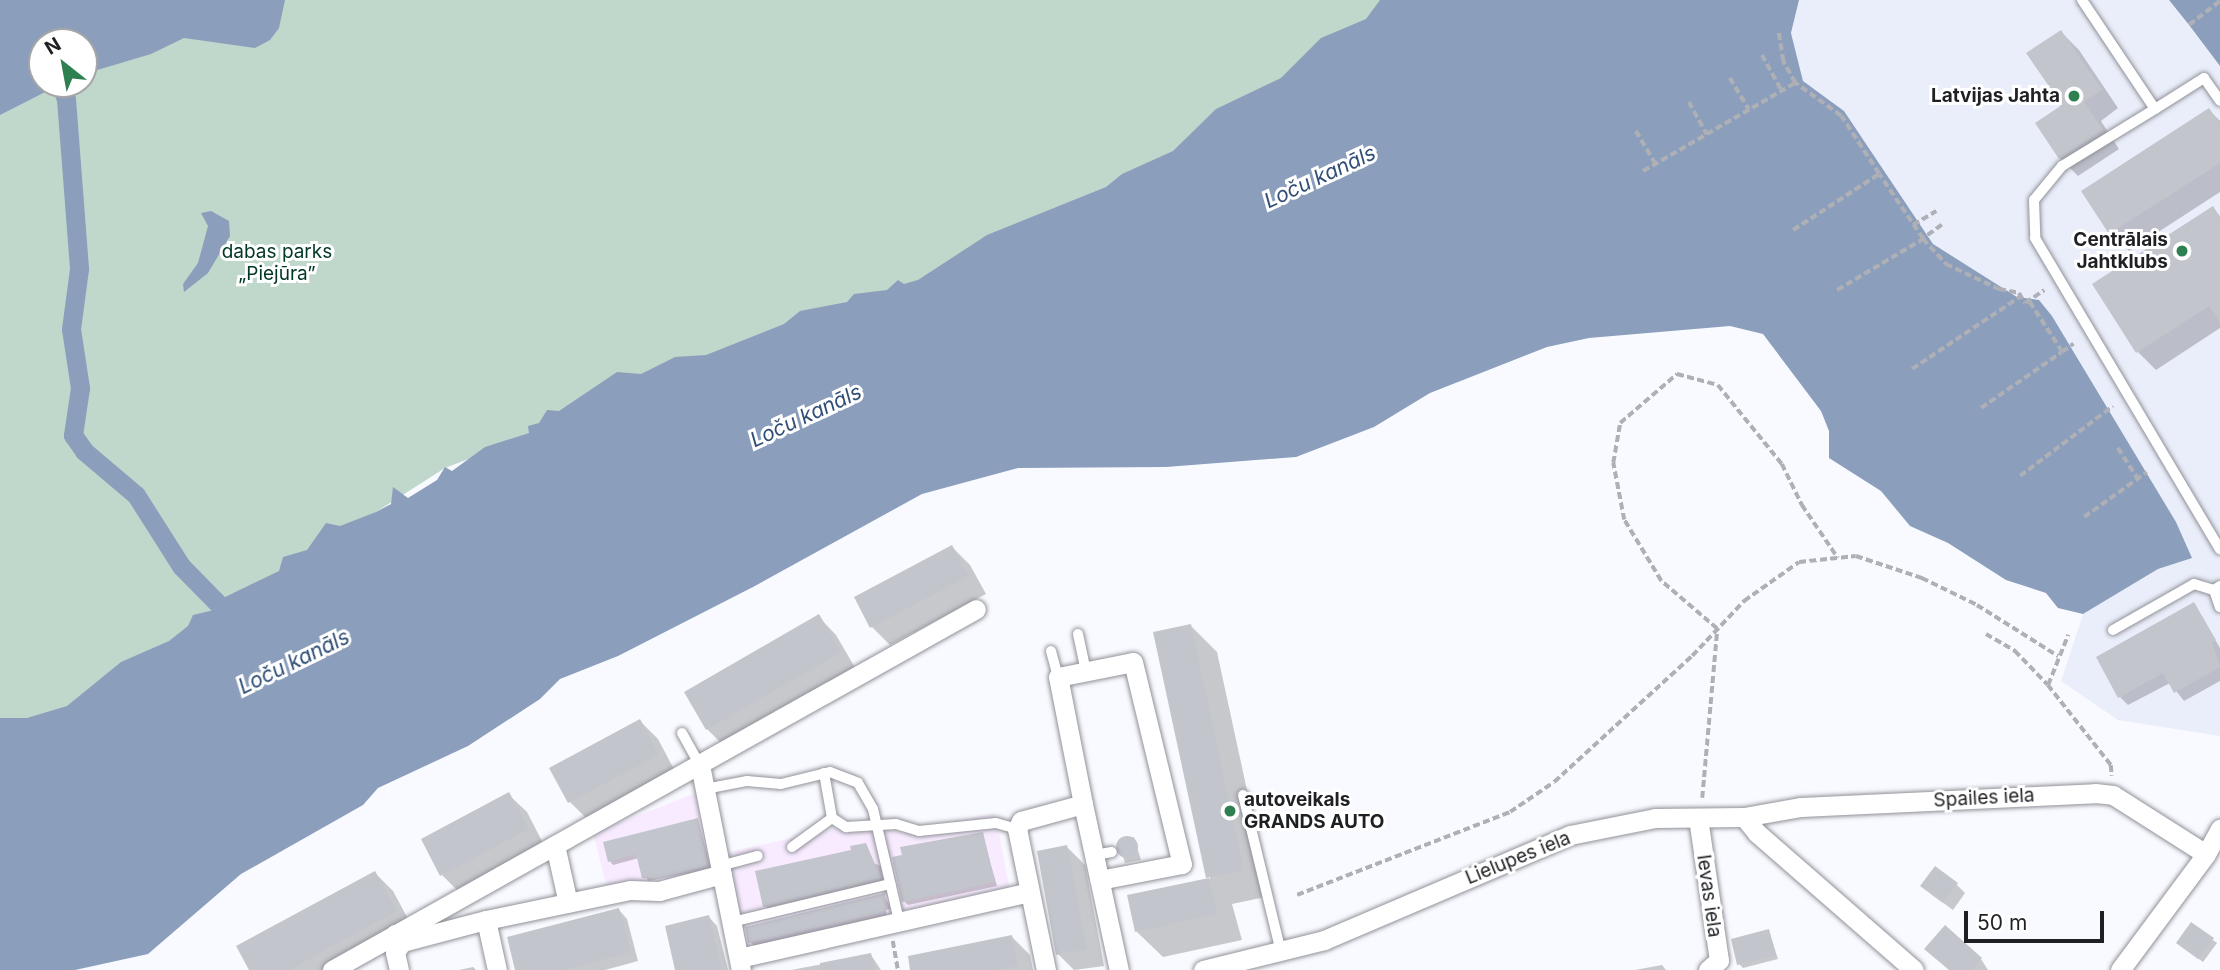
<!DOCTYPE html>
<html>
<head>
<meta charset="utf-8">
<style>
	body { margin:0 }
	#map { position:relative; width:2220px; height:970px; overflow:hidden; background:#f9faff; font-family:Inter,sans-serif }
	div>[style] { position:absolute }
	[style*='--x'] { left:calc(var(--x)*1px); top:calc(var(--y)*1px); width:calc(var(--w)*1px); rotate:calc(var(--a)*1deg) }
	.built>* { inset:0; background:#eaeefa }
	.industrial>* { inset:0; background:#f8ebff }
	.green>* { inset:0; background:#bfd8cb }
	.water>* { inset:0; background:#8b9fbc }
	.shadow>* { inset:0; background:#0003 }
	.canal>* { height:19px; margin:-9.5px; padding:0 9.5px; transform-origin:9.5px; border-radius:9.5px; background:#8b9fbc }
	.building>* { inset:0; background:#c3c5cc }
	.round { border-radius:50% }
	.path>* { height:3.5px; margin-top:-1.75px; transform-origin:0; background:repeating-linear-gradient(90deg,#afb0b5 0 7px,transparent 0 10.5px) }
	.roads { filter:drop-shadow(0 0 2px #909299) drop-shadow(0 0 2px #909299) }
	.lane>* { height:10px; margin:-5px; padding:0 5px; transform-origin:5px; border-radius:5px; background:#fff }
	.street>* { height:19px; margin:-9.5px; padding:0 9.5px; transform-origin:9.5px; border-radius:9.5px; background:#fff }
	.dots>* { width:19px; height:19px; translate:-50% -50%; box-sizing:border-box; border:4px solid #fff; border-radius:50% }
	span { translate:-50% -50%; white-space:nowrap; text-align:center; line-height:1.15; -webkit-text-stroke:6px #fff; paint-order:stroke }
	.poi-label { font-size:19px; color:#1f2023; font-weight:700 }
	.right { translate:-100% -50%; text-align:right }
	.left { translate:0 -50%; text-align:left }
	.park-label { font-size:19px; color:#013725 }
	.street-label { font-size:19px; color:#1f2023 }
	.water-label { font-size:21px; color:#304e77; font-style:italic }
	.north { position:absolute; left:28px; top:28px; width:70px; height:70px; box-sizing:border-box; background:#fff; border:2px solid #a5a6a7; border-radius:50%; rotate:329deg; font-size:19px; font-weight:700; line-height:28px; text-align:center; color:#1f2023 }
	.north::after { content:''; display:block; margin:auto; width:24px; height:32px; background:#2e8051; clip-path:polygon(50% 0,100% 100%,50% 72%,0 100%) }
	.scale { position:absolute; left:1964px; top:911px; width:140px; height:32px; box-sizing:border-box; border:4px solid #1f2023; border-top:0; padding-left:9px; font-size:21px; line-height:24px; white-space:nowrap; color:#1f2023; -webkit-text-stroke:5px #fff; paint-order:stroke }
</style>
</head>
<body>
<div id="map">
	<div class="built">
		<div style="clip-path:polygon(1799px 0,2169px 0,2220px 66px,2220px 736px,2118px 720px,2061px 681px,2083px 614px,2158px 569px,2191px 558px,2176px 522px,2052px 316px,2039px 300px,2017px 297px,1933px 244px,1844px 111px,1803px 81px,1791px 33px)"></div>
	</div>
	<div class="industrial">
		<div style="clip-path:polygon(701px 791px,715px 870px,655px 885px,607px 888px,593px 833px)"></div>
		<div style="clip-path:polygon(995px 813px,1010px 890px,744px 951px,725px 853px,859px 823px,902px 833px)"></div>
	</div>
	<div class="green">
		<div style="clip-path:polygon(evenodd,0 0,1402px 0,1180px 168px,1003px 256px,445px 468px,31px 732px,0 743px,0 0,42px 42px,84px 42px,84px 84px,42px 84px,42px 42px)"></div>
	</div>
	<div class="water">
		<div style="clip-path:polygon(0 0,285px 0,279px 28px,270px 40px,255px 48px,184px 38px,151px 54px,84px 74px,84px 42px,42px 42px,42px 84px,61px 84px,0 115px)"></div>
		<div style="clip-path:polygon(1380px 0,1799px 0,1791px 33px,1803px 81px,1844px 111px,1933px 244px,2017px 297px,2039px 300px,2052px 316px,2176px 522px,2192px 558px,2158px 569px,2083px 614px,2058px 608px,2046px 593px,2006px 580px,1948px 543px,1910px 526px,1881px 491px,1829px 458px,1829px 431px,1821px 411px,1763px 334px,1730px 326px,1589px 338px,1547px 347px,1430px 393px,1374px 427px,1296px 457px,1166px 467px,1018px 468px,922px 494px,753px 587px,618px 656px,560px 679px,540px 699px,468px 746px,378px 788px,363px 805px,241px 874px,148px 954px,75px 970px,0 970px,0 718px,27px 718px,67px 706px,121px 662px,169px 641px,188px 626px,193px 615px,214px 610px,219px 600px,279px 571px,283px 557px,307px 550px,326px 523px,340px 526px,376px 512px,391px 504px,393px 487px,408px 498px,437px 480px,445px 467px,452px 471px,485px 447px,529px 433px,528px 426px,539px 423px,547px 410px,559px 411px,617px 372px,641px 374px,675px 357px,706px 355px,784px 324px,800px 311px,847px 302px,854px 294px,887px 290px,898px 280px,904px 284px,918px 280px,987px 235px,1106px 187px,1122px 174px,1173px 151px,1216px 109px,1281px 78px,1321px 38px,1366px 19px)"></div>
		<div style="clip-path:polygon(2169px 0,2220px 0,2220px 66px,2189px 25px)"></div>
		<div style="clip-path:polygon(211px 211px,229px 221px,230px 236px,208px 273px,184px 292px,183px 284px,198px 263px,208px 226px,201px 213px)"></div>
	</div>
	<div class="shadow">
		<div style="clip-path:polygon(2061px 32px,2079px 50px,2118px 108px,2101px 121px,2119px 149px,2078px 176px,2060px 158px)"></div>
		<div style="clip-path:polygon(2209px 110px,2220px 121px,2220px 192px,2129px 251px,2111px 233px,2083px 191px)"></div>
		<div style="clip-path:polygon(2212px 208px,2220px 216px,2220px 328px,2156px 370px,2138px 352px)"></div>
		<div style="clip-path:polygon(952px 547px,970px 565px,986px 594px,890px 645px,872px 627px,856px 598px)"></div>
		<div style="clip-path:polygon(2194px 604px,2220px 648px,2220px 681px,2184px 701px,2170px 683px,2128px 705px,2120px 697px)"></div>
		<div style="clip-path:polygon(818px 616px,836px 635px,857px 671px,725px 747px,707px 729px)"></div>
		<div style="clip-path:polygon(1191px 626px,1217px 652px,1270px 896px,1232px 904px,1242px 940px,1163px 957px,1136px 931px,1129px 896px,1210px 879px)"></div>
		<div style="clip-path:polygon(640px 721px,658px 739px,676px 773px,588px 820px,570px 802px,552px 769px)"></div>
		<div style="clip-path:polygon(508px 794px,527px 812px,545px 847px,460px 893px,442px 875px)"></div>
		<div style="clip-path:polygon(698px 820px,711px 869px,648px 881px,639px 858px,613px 865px,610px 861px)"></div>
		<div style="clip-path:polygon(982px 834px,997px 886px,908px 905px,904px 901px)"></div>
		<div style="clip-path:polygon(1134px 837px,1141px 860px,1125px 863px,1118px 840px)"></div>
		<div style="clip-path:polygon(866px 844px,873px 863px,881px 866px,884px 882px,769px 910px,765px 906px)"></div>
		<div style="clip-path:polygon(1067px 847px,1085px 865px,1104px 966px,1074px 970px,1058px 954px)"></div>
		<div style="clip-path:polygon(375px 873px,393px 891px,414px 930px,340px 970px,251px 970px)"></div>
		<div style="clip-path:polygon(1956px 884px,1965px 893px,1953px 910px,1931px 894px)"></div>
		<div style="clip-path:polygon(884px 895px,891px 909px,886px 910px,887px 916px,754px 946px,750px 942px)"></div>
		<div style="clip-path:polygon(619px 910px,627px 919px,638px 961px,605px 970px,517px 970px)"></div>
		<div style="clip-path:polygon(709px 917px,717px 926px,728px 970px,677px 970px)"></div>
		<div style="clip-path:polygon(1769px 931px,1778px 959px,1743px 968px,1739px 964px)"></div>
		<div style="clip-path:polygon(1012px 937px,1030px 955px,1033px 970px,912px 970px)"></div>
		<div style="clip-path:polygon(2213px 940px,2217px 943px,2203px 962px,2182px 947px)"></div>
		<div style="clip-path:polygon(871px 955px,881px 970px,791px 970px)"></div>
		<div style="clip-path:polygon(1981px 959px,1988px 970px,1950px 970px)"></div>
		<div style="clip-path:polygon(1662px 965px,1666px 970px,1635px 970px)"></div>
		<div style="clip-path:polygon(473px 967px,476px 970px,459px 970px)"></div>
	</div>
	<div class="canal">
		<div style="--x:61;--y:84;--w:16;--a:72"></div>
		<div style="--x:66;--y:99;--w:170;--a:85.6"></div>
		<div style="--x:79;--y:269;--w:61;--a:97.6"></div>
		<div style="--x:71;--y:329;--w:60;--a:81.3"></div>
		<div style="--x:80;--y:388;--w:48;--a:98.5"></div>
		<div style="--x:73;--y:435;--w:19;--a:55"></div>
		<div style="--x:84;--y:451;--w:68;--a:40.2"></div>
		<div style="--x:136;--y:495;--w:84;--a:57.6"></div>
		<div style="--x:181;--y:566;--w:77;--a:45.5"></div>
	</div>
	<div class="building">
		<div style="clip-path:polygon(2061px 30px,2102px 90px,2084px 102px,2103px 130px,2059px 159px,2035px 123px,2062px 105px,2026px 53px)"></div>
		<div style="clip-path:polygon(2209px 108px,2220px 124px,2220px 163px,2109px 234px,2081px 191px)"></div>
		<div style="clip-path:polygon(2213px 206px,2220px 217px,2220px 323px,2209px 306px,2136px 353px,2092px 284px)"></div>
		<div style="clip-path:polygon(952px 545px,969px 576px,870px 628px,854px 597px)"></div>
		<div style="clip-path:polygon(2194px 602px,2216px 640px,2212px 642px,2220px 667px,2174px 693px,2163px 673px,2118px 698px,2096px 657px)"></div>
		<div style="clip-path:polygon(819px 614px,841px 652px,706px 730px,684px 692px)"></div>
		<div style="clip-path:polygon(1191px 624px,1244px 870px,1206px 878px,1153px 632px)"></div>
		<div style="clip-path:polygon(640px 719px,659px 755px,568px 803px,549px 768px)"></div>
		<div style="clip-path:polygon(509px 792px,529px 829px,440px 876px,421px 839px)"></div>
		<div style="clip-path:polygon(698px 818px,708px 865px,658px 879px,642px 878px,636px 854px,608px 862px,603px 842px)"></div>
		<div style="clip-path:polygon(983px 832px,995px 882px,902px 902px,892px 857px,902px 855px,900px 847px)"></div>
		<div class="round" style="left:1116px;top:836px;width:22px;height:22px"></div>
		<div style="clip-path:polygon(866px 843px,881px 878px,763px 907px,755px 871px,851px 850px,850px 846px)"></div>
		<div style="clip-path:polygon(1067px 845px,1087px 949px,1056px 955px,1037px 851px)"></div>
		<div style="clip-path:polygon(1935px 866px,1958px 883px,1943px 903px,1920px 886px)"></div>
		<div style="clip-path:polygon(375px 871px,397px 911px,289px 970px,249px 970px,236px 946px)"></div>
		<div style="clip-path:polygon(1209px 878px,1217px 914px,1135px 932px,1127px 895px)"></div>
		<div style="clip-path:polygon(885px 893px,884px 912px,748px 943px,745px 927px)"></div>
		<div style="clip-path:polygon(619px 908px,631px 952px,564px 970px,515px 970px,507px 937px)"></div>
		<div style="clip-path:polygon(709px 915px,722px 970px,675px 970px,665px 926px)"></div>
		<div style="clip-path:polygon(2191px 922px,2214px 938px,2198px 959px,2176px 943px)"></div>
		<div style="clip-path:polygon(1945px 925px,1982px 958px,1972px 970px,1949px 970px,1924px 949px)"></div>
		<div style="clip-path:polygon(1769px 929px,1776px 955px,1737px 965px,1731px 939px)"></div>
		<div style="clip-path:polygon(1012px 935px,1018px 966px,996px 970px,910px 970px,908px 956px)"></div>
		<div style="clip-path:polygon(871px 953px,875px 970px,820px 970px,820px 963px)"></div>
	</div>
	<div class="path">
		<div style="--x:2189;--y:25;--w:39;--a:-38"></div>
		<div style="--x:1762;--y:55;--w:41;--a:60.9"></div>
		<div style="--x:1730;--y:78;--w:37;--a:59"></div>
		<div style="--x:1689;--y:102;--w:37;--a:61"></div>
		<div style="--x:1636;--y:131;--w:39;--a:59"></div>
		<div style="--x:1643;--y:171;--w:176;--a:-30.1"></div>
		<div style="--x:1795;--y:83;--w:25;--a:-119"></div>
		<div style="--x:1783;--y:61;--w:31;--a:-99"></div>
		<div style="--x:1913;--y:225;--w:27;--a:-31"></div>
		<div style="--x:1942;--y:225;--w:24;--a:144"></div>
		<div style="--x:1923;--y:239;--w:34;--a:47"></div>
		<div style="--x:1946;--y:264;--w:59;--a:25.3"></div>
		<div style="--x:1999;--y:289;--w:20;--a:11"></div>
		<div style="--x:2019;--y:293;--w:12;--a:59"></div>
		<div style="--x:2025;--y:303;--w:23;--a:-34"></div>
		<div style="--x:1793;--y:230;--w:103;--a:-33.1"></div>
		<div style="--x:1879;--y:174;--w:69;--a:-123.2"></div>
		<div style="--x:1841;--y:116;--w:57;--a:-144.3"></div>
		<div style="--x:1837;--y:290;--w:100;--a:-30.7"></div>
		<div style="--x:1923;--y:239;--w:78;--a:-124.1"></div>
		<div style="--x:2062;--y:352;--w:14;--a:-36"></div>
		<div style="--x:1912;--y:369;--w:131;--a:-33.8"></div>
		<div style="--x:1981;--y:408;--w:98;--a:-34.7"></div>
		<div style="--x:2062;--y:352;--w:62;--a:-123.2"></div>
		<div style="--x:2118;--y:448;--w:37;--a:57"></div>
		<div style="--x:2020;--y:476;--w:116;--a:-37"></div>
		<div style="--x:2084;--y:517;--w:77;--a:-35.5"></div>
		<div style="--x:1986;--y:634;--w:34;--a:30"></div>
		<div style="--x:2015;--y:651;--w:47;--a:45.9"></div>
		<div style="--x:2048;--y:685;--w:102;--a:51.8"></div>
		<div style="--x:2111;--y:765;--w:11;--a:85"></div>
		<div style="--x:2048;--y:685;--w:54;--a:-68.2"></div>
		<div style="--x:1702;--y:798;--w:170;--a:-84.9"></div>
		<div style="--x:1717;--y:629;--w:74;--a:-139.4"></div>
		<div style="--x:1661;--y:581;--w:71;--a:-121.2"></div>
		<div style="--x:1624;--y:520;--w:58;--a:-100.9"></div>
		<div style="--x:1613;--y:463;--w:41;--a:-80.1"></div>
		<div style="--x:1620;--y:423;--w:75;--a:-40.7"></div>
		<div style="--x:1677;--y:374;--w:42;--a:15"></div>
		<div style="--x:1718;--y:385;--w:102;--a:51"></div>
		<div style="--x:1782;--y:464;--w:46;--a:64"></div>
		<div style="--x:1802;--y:505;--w:64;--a:55.8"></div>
		<div style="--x:1297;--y:895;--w:229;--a:-21.3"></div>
		<div style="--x:1510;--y:812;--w:53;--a:-34.3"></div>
		<div style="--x:1554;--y:782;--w:187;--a:-42.4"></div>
		<div style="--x:1692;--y:656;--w:76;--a:-46.6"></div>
		<div style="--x:1744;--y:601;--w:67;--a:-35.3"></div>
		<div style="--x:1799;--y:562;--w:57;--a:-6"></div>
		<div style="--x:1856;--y:556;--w:70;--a:18.4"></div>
		<div style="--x:1922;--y:578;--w:61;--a:26.1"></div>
		<div style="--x:1977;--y:605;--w:96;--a:32.2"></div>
		<div style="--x:893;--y:941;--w:29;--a:80"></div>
	</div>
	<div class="roads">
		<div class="lane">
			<div style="--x:2082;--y:0;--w:131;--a:56.2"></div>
			<div style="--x:2155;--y:109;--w:109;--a:148.5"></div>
			<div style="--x:2062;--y:166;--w:44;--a:129.5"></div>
			<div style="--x:2034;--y:200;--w:38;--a:88"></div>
			<div style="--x:2035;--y:238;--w:362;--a:59.3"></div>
			<div style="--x:2155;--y:109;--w:58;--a:-32.3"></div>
			<div style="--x:2204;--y:78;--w:28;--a:55"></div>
			<div style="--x:2214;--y:590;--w:18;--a:71"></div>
			<div style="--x:2113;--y:630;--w:93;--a:-29.6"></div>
			<div style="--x:2194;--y:584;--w:21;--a:17"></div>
			<div style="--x:2214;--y:590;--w:7;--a:-34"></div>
			<div style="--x:1078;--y:634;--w:39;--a:78"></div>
			<div style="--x:1051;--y:651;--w:27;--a:75"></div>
			<div style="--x:682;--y:733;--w:37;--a:61"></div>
			<div style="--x:824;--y:773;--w:46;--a:79.9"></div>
			<div style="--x:832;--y:818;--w:17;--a:33"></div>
			<div style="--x:846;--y:827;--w:50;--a:-3.4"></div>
			<div style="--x:896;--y:824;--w:24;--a:17"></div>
			<div style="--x:919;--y:831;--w:77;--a:-5.9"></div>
			<div style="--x:996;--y:823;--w:22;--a:16"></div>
			<div style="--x:705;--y:789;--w:43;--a:-10.8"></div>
			<div style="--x:747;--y:781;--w:34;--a:5"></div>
			<div style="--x:781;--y:784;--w:50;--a:-13.8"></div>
			<div style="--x:830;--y:772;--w:30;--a:21"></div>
			<div style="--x:858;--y:783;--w:30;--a:60"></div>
			<div style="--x:873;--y:809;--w:115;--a:76.9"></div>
			<div style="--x:1243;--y:795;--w:162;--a:76.4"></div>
			<div style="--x:792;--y:847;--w:49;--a:-35.9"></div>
			<div style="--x:1095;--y:855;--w:17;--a:-10"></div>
			<div style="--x:720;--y:866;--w:39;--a:-15"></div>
			<div style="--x:732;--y:922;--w:163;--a:-13.5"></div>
		</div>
		<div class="street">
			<div style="--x:700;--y:765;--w:209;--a:78.7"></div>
			<div style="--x:1083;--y:804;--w:170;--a:77.8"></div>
			<div style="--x:1744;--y:817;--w:58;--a:-10"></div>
			<div style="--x:1801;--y:807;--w:294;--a:-2.7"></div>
			<div style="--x:2095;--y:793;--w:18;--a:6"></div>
			<div style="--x:2113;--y:795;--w:110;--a:32.4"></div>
			<div style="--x:1698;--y:818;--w:144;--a:81.6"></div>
			<div style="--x:1719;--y:960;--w:15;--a:138"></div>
			<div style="--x:555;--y:845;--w:59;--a:77.4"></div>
			<div style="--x:486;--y:920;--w:147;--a:-11.8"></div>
			<div style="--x:630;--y:890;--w:29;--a:2"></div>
			<div style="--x:659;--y:891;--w:65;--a:-15.1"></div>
			<div style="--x:395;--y:934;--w:11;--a:49"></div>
			<div style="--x:402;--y:942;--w:87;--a:-14.7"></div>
			<div style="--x:486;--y:920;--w:51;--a:77.6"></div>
			<div style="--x:739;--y:958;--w:297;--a:-12.8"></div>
			<div style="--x:332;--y:970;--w:738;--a:-29.27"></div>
			<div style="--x:399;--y:970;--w:18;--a:-103"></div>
			<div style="--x:395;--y:952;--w:12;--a:-55"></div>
			<div style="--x:1046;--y:970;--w:144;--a:-101.6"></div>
			<div style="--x:1017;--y:829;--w:9;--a:-63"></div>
			<div style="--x:1021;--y:821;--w:64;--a:-15.3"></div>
			<div style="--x:1083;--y:804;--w:129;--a:-101.1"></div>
			<div style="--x:1058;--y:677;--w:76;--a:-11.3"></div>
			<div style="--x:1133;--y:662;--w:208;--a:76.4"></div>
			<div style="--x:1182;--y:864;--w:84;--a:169"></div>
			<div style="--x:1203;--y:970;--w:125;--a:-13.9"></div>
			<div style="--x:1324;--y:940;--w:267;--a:-23.1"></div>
			<div style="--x:1570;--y:835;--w:87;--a:-11.3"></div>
			<div style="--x:1655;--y:818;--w:89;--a:-0.6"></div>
			<div style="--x:1744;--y:817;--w:21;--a:51"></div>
			<div style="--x:1757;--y:833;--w:208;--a:41.1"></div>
			<div style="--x:2120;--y:970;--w:144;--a:-53.4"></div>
			<div style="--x:2206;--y:854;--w:29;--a:-61"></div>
		</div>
	</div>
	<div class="dots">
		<div style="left:2074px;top:96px;background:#2e8051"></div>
		<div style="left:2182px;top:251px;background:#2e8051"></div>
		<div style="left:1230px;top:811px;background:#2e8051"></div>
	</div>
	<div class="poi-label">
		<span class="right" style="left:2060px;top:96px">Latvijas Jahta</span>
		<span class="right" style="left:2168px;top:251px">Centrālais<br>Jahtklubs</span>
		<span class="left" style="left:1244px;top:811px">autoveikals<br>GRANDS AUTO</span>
	</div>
	<div class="park-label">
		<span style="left:277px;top:263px">dabas parks<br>„Piejūra”</span>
	</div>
	<div class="street-label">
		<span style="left:1984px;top:798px;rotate:-3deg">Spailes iela</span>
		<span style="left:1518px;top:858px;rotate:-22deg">Lielupes iela</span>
		<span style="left:1709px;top:896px;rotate:82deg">Ievas iela</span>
	</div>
	<div class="water-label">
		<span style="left:1320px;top:177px;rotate:-25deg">Loču kanāls</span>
		<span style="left:806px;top:416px;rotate:-25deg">Loču kanāls</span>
		<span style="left:294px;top:662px;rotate:-26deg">Loču kanāls</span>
	</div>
	<div class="north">N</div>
	<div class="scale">50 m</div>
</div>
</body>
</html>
